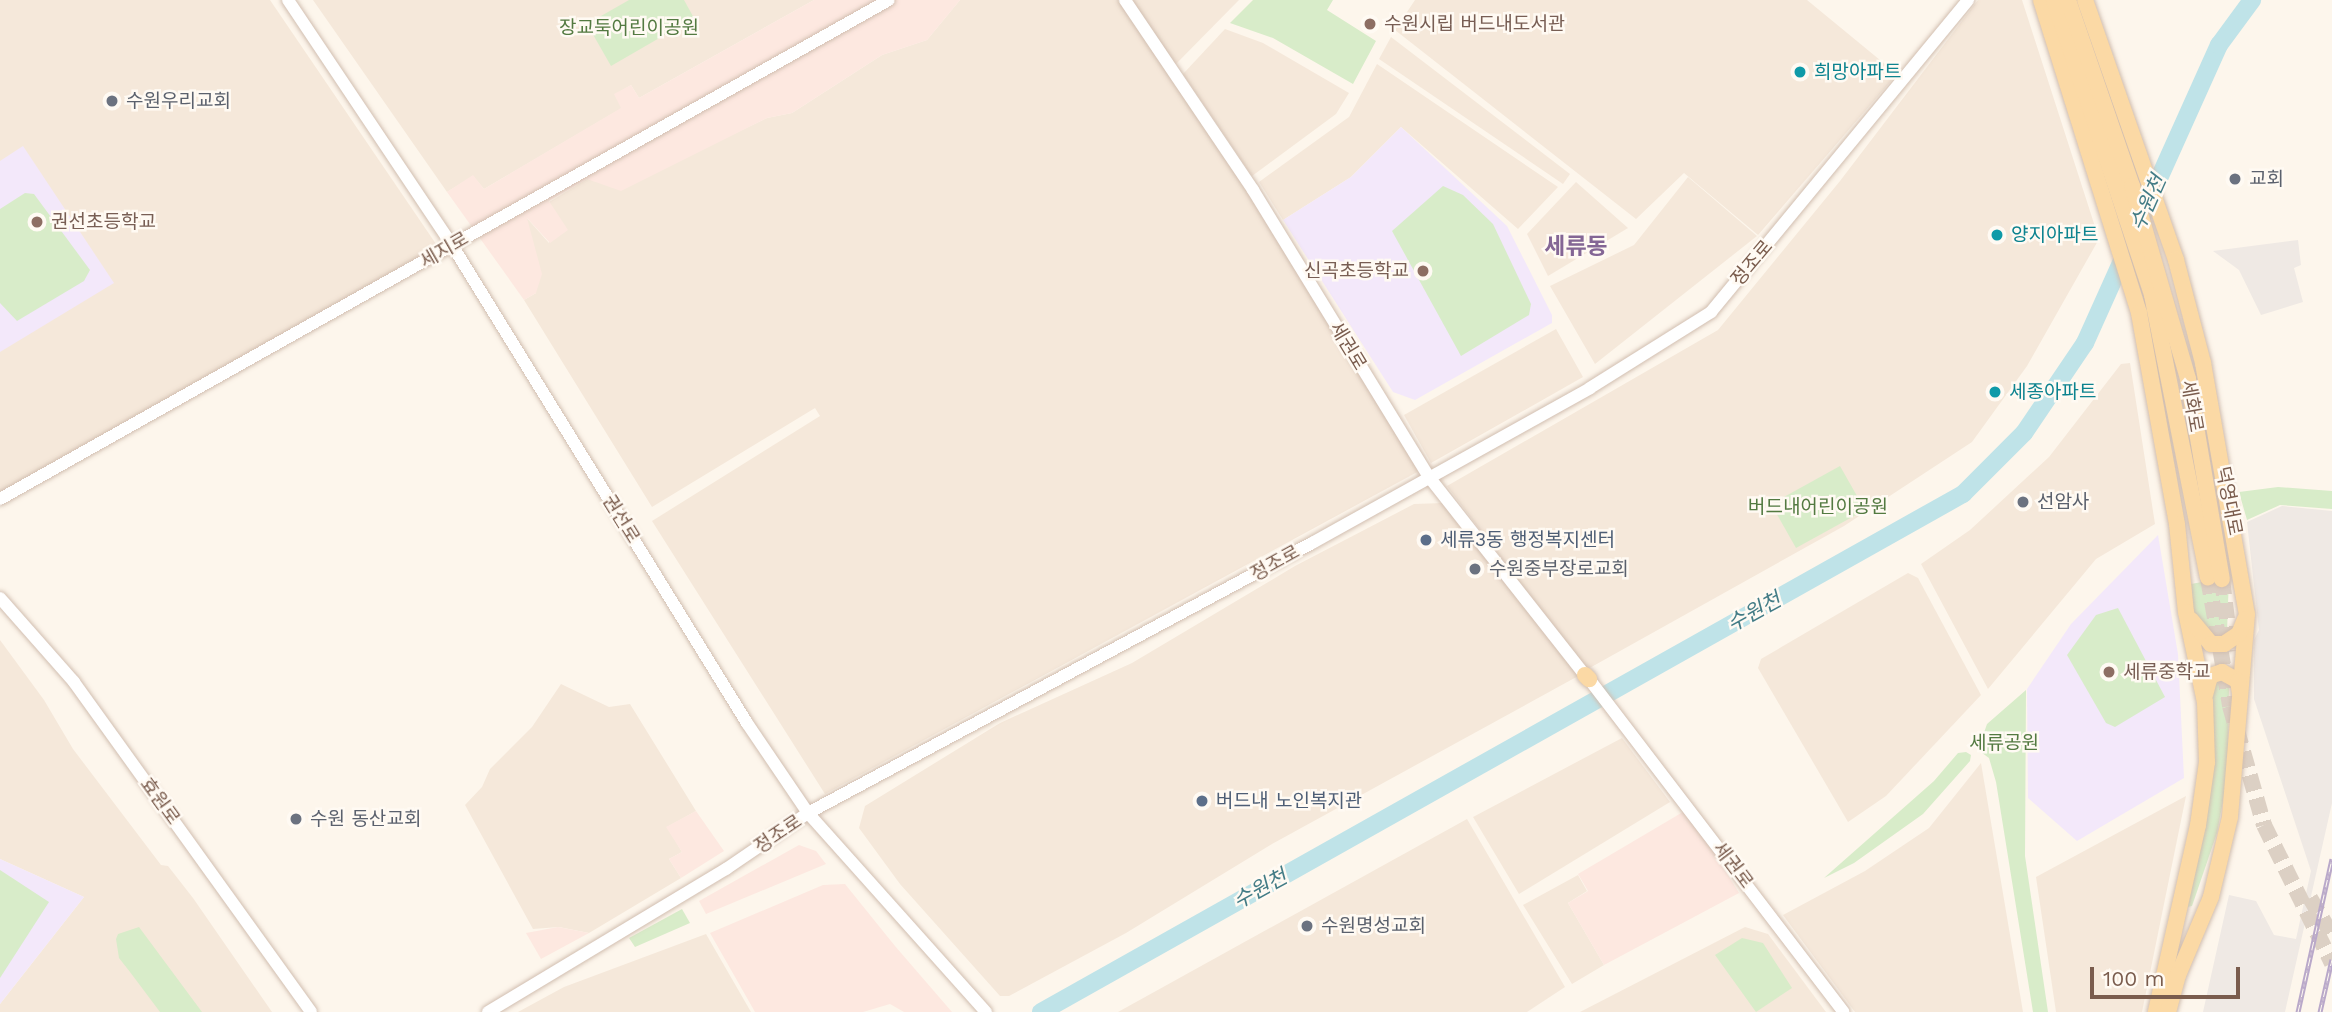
<!DOCTYPE html>
<html>
<head>
<meta charset="utf-8">
<style>
	body { margin:0 }
	#map { position:relative; width:2332px; height:1012px; overflow:hidden; background:#fdf6ec; font-family:"Work Sans","Noto Sans KR",sans-serif }
	div>[style] { position:absolute }
	[style*='--x'] { left:calc(var(--x)*1px); top:calc(var(--y)*1px); width:calc(var(--w)*1px); rotate:calc(var(--a)*1deg) }
	.residential>* { inset:0; background:#f5e8da }
	.commercial>* { inset:0; background:#fde8e0 }
	.industrial>* { inset:0; background:#efe9e4 }
	.education>* { inset:0; background:#f3e8fa }
	.green>* { inset:0; background:#d8ecc9 }
	.river>* { height:18px; margin:-9px; padding:0 9px; transform-origin:9px; border-radius:9px; background:#bfe3e8 }
	.major-tunnel>* { height:16px; margin-top:-8px; transform-origin:0; background:repeating-linear-gradient(90deg,#dcd0c4 0 16px,transparent 0 24px) }
	.roads { filter:drop-shadow(0 0 2px #d1beb0) drop-shadow(0 0 2px #d1beb0) }
	.minor>* { height:12px; margin:-6px; padding:0 6px; transform-origin:6px; border-radius:6px; background:#fff }
	.major>* { height:16px; margin:-8px; padding:0 8px; transform-origin:8px; border-radius:8px; background:#fbd9a5 }
	.rail>* { height:5px; margin-top:-2.5px; transform-origin:0; background:repeating-linear-gradient(90deg,#fffaf3 0 8px,#b9a8c9 0 16px); box-sizing:border-box; border-block:2px solid #b9a8c9 }
	.dots>* { width:19px; height:19px; translate:-50% -50%; box-sizing:border-box; border:4px solid #fffaf3; border-radius:50% }
	span { translate:-50% -50%; white-space:nowrap; text-align:center; line-height:1.15; -webkit-text-stroke:5px #fffaf3; paint-order:stroke }
	.education-label { font-size:19px; color:#785e54 }
	.left { translate:0 -50%; text-align:left }
	.right { translate:-100% -50%; text-align:right }
	.park-label { font-size:19px; color:#537a41 }
	.culture-label { font-size:19px; color:#0d838f }
	.worship-label { font-size:19px; color:#5b616d }
	.street-label { font-size:19px; color:#7a5c4d }
	.service-label { font-size:19px; color:#4e5e75 }
	.water-label { font-size:21px; color:#437c86; font-style:italic }
	.quarter-label { font-size:23px; color:#846695; font-weight:700 }
	.scale { position:absolute; left:2090px; top:967px; width:150px; height:32px; box-sizing:border-box; border:4px solid #7a5c4d; border-top:0; padding-left:9px; font-size:21px; line-height:24px; white-space:nowrap; color:#7a5c4d; -webkit-text-stroke:5px #fffaf3; paint-order:stroke }
</style>
</head>
<body>
<div id="map">
	<div class="residential">
		<div style="clip-path:polygon(0 0,270px 0,438px 247px,0 496px)"></div>
		<div style="clip-path:polygon(313px 0,814px 0,639px 98px,631px 85px,615px 95px,622px 108px,484px 189px,473px 176px,447px 192px)"></div>
		<div style="clip-path:polygon(960px 0,1118px 0,1212px 136px,1421px 470px,825px 794px,652px 521px,820px 416px,815px 408px,652px 507px,524px 300px,536px 293px,526px 217px,549px 243px,549px 202px,587px 179px,708px 146px,767px 118px,792px 113px,882px 55px,927px 40px)"></div>
		<div style="clip-path:polygon(1129px 0,1239px 0,1174px 66px)"></div>
		<div style="clip-path:polygon(1415px 0,1807px 0,1897px 74px,1758px 235px,1684px 173px,1636px 219px,1395px 30px)"></div>
		<div style="clip-path:polygon(1978px 0,2022px 0,2099px 239px,2027px 366px,1972px 442px,1844px 526px,1586px 670px,1447px 486px,1718px 330px,1840px 181px)"></div>
		<div style="clip-path:polygon(1225px 29px,1263px 43px,1349px 93px,1336px 114px,1252px 176px,1183px 74px)"></div>
		<div style="clip-path:polygon(1391px 37px,1570px 174px,1563px 184px,1379px 59px)"></div>
		<div style="clip-path:polygon(1377px 64px,1558px 187px,1518px 229px,1401px 127px,1351px 177px,1283px 220px,1259px 182px,1349px 117px)"></div>
		<div style="clip-path:polygon(1688px 177px,1757px 236px,1595px 364px,1550px 286px,1634px 245px)"></div>
		<div style="clip-path:polygon(1576px 182px,1628px 228px,1548px 276px,1527px 234px)"></div>
		<div style="clip-path:polygon(1556px 329px,1583px 377px,1431px 463px,1404px 415px)"></div>
		<div style="clip-path:polygon(2130px 363px,2155px 524px,2096px 559px,1988px 689px,1921px 564px,1970px 530px,2049px 457px,2121px 364px)"></div>
		<div style="clip-path:polygon(1443px 503px,1580px 675px,1272px 844px,1126px 933px,1009px 996px,1000px 996px,900px 884px,859px 828px,865px 806px,1000px 723px,1132px 663px,1295px 566px,1414px 504px)"></div>
		<div style="clip-path:polygon(1908px 573px,1918px 578px,1981px 695px,1886px 796px,1848px 822px,1758px 668px,1761px 659px)"></div>
		<div style="clip-path:polygon(0 640px,44px 700px,73px 749px,161px 865px,168px 866px,193px 898px,272px 1012px,0 1012px,0 1004px,84px 897px,0 859px)"></div>
		<div style="clip-path:polygon(561px 684px,609px 707px,630px 704px,696px 811px,667px 827px,682px 852px,669px 859px,681px 878px,589px 933px,559px 927px,533px 929px,465px 805px,482px 787px,490px 769px,532px 727px)"></div>
		<div style="clip-path:polygon(1622px 738px,1670px 802px,1519px 894px,1473px 817px)"></div>
		<div style="clip-path:polygon(1981px 763px,2023px 1012px,1855px 1012px,1783px 915px,1865px 871px,1929px 828px)"></div>
		<div style="clip-path:polygon(2186px 796px,2142px 1012px,2056px 1012px,2036px 877px)"></div>
		<div style="clip-path:polygon(1467px 819px,1565px 987px,1527px 1012px,1118px 1012px)"></div>
		<div style="clip-path:polygon(1578px 875px,1587px 891px,1568px 903px,1604px 965px,1572px 984px,1523px 905px)"></div>
		<div style="clip-path:polygon(1745px 927px,1768px 934px,1826px 1012px,1580px 1012px)"></div>
		<div style="clip-path:polygon(706px 934px,751px 1012px,518px 1012px,564px 987px)"></div>
	</div>
	<div class="commercial">
		<div style="clip-path:polygon(814px 0,960px 0,927px 40px,882px 55px,792px 113px,767px 118px,621px 191px,587px 179px,549px 201px,568px 230px,550px 243px,527px 218px,542px 274px,536px 293px,524px 300px,447px 192px,473px 175px,484px 189px,621px 108px,614px 94px,631px 85px,639px 98px)"></div>
		<div style="clip-path:polygon(1688px 809px,1739px 893px,1604px 965px,1568px 903px,1588px 891px,1578px 874px)"></div>
		<div style="clip-path:polygon(696px 811px,724px 851px,681px 878px,669px 859px,682px 852px,666px 827px)"></div>
		<div style="clip-path:polygon(799px 845px,816px 851px,826px 864px,706px 914px,699px 901px)"></div>
		<div style="clip-path:polygon(845px 884px,895px 946px,952px 1012px,904px 1012px,890px 1004px,863px 1012px,755px 1012px,710px 933px,823px 885px)"></div>
		<div style="clip-path:polygon(558px 927px,589px 933px,541px 959px,526px 933px)"></div>
	</div>
	<div class="industrial">
		<div style="clip-path:polygon(2298px 240px,2301px 265px,2294px 268px,2303px 302px,2261px 315px,2239px 270px,2213px 251px)"></div>
		<div style="clip-path:polygon(2282px 506px,2332px 511px,2332px 803px,2285px 1012px,2203px 1012px,2229px 895px,2256px 901px,2274px 935px,2296px 939px,2311px 871px,2254px 699px,2254px 640px,2259px 630px,2247px 522px)"></div>
	</div>
	<div class="education">
		<div style="clip-path:polygon(1401px 127px,1507px 226px,1552px 315px,1552px 323px,1415px 400px,1393px 392px,1283px 220px,1351px 177px)"></div>
		<div style="clip-path:polygon(23px 146px,114px 283px,0 352px,0 161px)"></div>
		<div style="clip-path:polygon(2158px 535px,2178px 654px,2184px 778px,2077px 841px,2028px 798px,2027px 689px,2071px 624px)"></div>
		<div style="clip-path:polygon(0 859px,84px 897px,0 1004px)"></div>
	</div>
	<div class="green">
		<div style="clip-path:polygon(629px 0,684px 0,694px 18px,611px 66px,587px 24px)"></div>
		<div style="clip-path:polygon(1253px 0,1333px 0,1327px 10px,1376px 41px,1353px 84px,1273px 38px,1230px 23px)"></div>
		<div style="clip-path:polygon(1443px 186px,1463px 195px,1493px 224px,1531px 304px,1529px 315px,1461px 356px,1392px 231px)"></div>
		<div style="clip-path:polygon(25px 193px,34px 194px,90px 270px,84px 281px,17px 321px,0 303px,0 209px)"></div>
		<div style="clip-path:polygon(1840px 466px,1865px 510px,1796px 548px,1771px 504px)"></div>
		<div style="clip-path:polygon(2278px 487px,2332px 491px,2332px 509px,2280px 505px,2247px 520px,2239px 492px)"></div>
		<div style="clip-path:polygon(2229px 577px,2227px 632px,2217px 640px,2194px 622px,2191px 584px)"></div>
		<div style="clip-path:polygon(2118px 608px,2165px 697px,2115px 727px,2106px 723px,2067px 655px,2096px 615px)"></div>
		<div style="clip-path:polygon(2218px 681px,2229px 685px,2228px 774px,2217px 833px,2192px 906px,2187px 907px,2207px 689px)"></div>
		<div style="clip-path:polygon(2026px 690px,2025px 856px,2048px 1012px,2033px 1012px,1996px 782px,1989px 758px,1978px 750px,1987px 724px)"></div>
		<div style="clip-path:polygon(1966px 752px,1971px 755px,1970px 761px,1923px 814px,1854px 863px,1824px 878px,1934px 781px,1958px 753px)"></div>
		<div style="clip-path:polygon(0 870px,49px 902px,0 978px)"></div>
		<div style="clip-path:polygon(682px 909px,690px 923px,635px 947px,629px 938px)"></div>
		<div style="clip-path:polygon(139px 927px,202px 1012px,160px 1012px,130px 972px,119px 958px,116px 939px,118px 934px)"></div>
		<div style="clip-path:polygon(1742px 938px,1763px 943px,1792px 988px,1756px 1012px,1715px 955px)"></div>
	</div>
	<div class="river">
		<div style="--x:1041;--y:1012;--w:1058;--a:-29.33"></div>
		<div style="--x:1963;--y:494;--w:86;--a:-45"></div>
		<div style="--x:2024;--y:433;--w:109;--a:-55.9"></div>
		<div style="--x:2085;--y:343;--w:327;--a:-65.8"></div>
		<div style="--x:2219;--y:45;--w:56;--a:-53.7"></div>
	</div>
	<div class="major-tunnel">
		<div style="--x:2208;--y:578;--w:130;--a:80.2"></div>
		<div style="--x:2230;--y:706;--w:124;--a:74.1"></div>
		<div style="--x:2264;--y:825;--w:154;--a:63.8"></div>
		<div style="--x:2222;--y:579;--w:73;--a:82.9"></div>
		<div style="--x:2310;--y:898;--w:43;--a:59.3"></div>
	</div>
	<div class="roads">
		<div class="minor">
			<div style="--x:288;--y:0;--w:295;--a:56.2"></div>
			<div style="--x:452;--y:245;--w:562;--a:58.32"></div>
			<div style="--x:747;--y:723;--w:109;--a:55.9"></div>
			<div style="--x:808;--y:813;--w:267;--a:48.2"></div>
			<div style="--x:1125;--y:0;--w:229;--a:56"></div>
			<div style="--x:1253;--y:190;--w:337;--a:58.5"></div>
			<div style="--x:1429;--y:477;--w:252;--a:51.8"></div>
			<div style="--x:0;--y:499;--w:1019;--a:-29.31"></div>
			<div style="--x:0;--y:598;--w:112;--a:48.6"></div>
			<div style="--x:74;--y:682;--w:406;--a:54.3"></div>
			<div style="--x:1589;--y:679;--w:419;--a:52.6"></div>
			<div style="--x:488;--y:1012;--w:278;--a:-31"></div>
			<div style="--x:726;--y:869;--w:99;--a:-34.3"></div>
			<div style="--x:808;--y:813;--w:572;--a:-28.18"></div>
			<div style="--x:1312;--y:543;--w:318;--a:-29.1"></div>
			<div style="--x:1590;--y:388;--w:143;--a:-32.1"></div>
			<div style="--x:1711;--y:312;--w:404;--a:-50.5"></div>
		</div>
		<div class="major">
			<div style="--x:2041;--y:0;--w:328;--a:72.6"></div>
			<div style="--x:2139;--y:313;--w:214;--a:79.8"></div>
			<div style="--x:2177;--y:524;--w:88;--a:84.2"></div>
			<div style="--x:2186;--y:612;--w:92;--a:78.1"></div>
			<div style="--x:2205;--y:702;--w:60;--a:88.1"></div>
			<div style="--x:2207;--y:762;--w:64;--a:98.1"></div>
			<div style="--x:2198;--y:825;--w:192;--a:102.7"></div>
			<div style="--x:2054;--y:0;--w:311;--a:71.6"></div>
			<div style="--x:2152;--y:295;--w:288;--a:78.8"></div>
			<div style="--x:2068;--y:0;--w:197;--a:71"></div>
			<div style="--x:2132;--y:186;--w:201;--a:73.8"></div>
			<div style="--x:2188;--y:379;--w:203;--a:80.4"></div>
			<div style="--x:2085;--y:0;--w:275;--a:70.7"></div>
			<div style="--x:2176;--y:260;--w:106;--a:75.3"></div>
			<div style="--x:2203;--y:363;--w:255;--a:80.1"></div>
			<div style="--x:2247;--y:614;--w:204;--a:94.8"></div>
			<div style="--x:2230;--y:817;--w:82;--a:103.4"></div>
			<div style="--x:2211;--y:897;--w:85;--a:112.9"></div>
			<div style="--x:2178;--y:975;--w:38;--a:105"></div>
			<div style="--x:2191;--y:620;--w:31;--a:50"></div>
			<div style="--x:2211;--y:644;--w:13;--a:0"></div>
			<div style="--x:2224;--y:644;--w:18;--a:-34"></div>
			<div style="--x:2239;--y:634;--w:16;--a:-68"></div>
			<div style="--x:1585;--y:675;--w:6;--a:45"></div>
			<div style="--x:2205;--y:695;--w:20;--a:-75"></div>
			<div style="--x:2210;--y:676;--w:13;--a:-18"></div>
			<div style="--x:2222;--y:672;--w:18;--a:29"></div>
			<div style="--x:2238;--y:681;--w:13;--a:81"></div>
		</div>
	</div>
	<div class="rail">
		<div style="--x:2298;--y:1012;--w:157;--a:-77.5"></div>
		<div style="--x:2320;--y:1012;--w:54;--a:-77.2"></div>
	</div>
	<div class="dots">
		<div style="left:1370px;top:24px;background:#8d6e63"></div>
		<div style="left:1800px;top:72px;background:#0f9aa8"></div>
		<div style="left:112px;top:101px;background:#6b7280"></div>
		<div style="left:2235px;top:179px;background:#6b7280"></div>
		<div style="left:37px;top:222px;background:#8d6e63"></div>
		<div style="left:1997px;top:235px;background:#0f9aa8"></div>
		<div style="left:1423px;top:271px;background:#8d6e63"></div>
		<div style="left:1995px;top:392px;background:#0f9aa8"></div>
		<div style="left:2023px;top:502px;background:#6b7280"></div>
		<div style="left:1426px;top:540px;background:#5c6f8a"></div>
		<div style="left:1475px;top:569px;background:#6b7280"></div>
		<div style="left:2109px;top:672px;background:#8d6e63"></div>
		<div style="left:1202px;top:801px;background:#5c6f8a"></div>
		<div style="left:296px;top:819px;background:#6b7280"></div>
		<div style="left:1307px;top:926px;background:#6b7280"></div>
	</div>
	<div class="education-label">
		<span class="left" style="left:1384px;top:24px">수원시립 버드내도서관</span>
		<span class="left" style="left:51px;top:222px">권선초등학교</span>
		<span class="right" style="left:1409px;top:271px">신곡초등학교</span>
		<span class="left" style="left:2123px;top:672px">세류중학교</span>
	</div>
	<div class="park-label">
		<span style="left:629px;top:28px">장교둑어린이공원</span>
		<span style="left:1818px;top:507px">버드내어린이공원</span>
		<span style="left:2004px;top:743px">세류공원</span>
	</div>
	<div class="culture-label">
		<span class="left" style="left:1814px;top:72px">희망아파트</span>
		<span class="left" style="left:2011px;top:235px">양지아파트</span>
		<span class="left" style="left:2009px;top:392px">세종아파트</span>
	</div>
	<div class="worship-label">
		<span class="left" style="left:126px;top:101px">수원우리교회</span>
		<span class="left" style="left:2249px;top:179px">교회</span>
		<span class="left" style="left:2037px;top:502px">선암사</span>
		<span class="left" style="left:1489px;top:569px">수원중부장로교회</span>
		<span class="left" style="left:310px;top:819px">수원 동산교회</span>
		<span class="left" style="left:1321px;top:926px">수원명성교회</span>
	</div>
	<div class="street-label">
		<span style="left:444px;top:250px;rotate:-30deg">세지로</span>
		<span style="left:1752px;top:263px;rotate:-50deg">정조로</span>
		<span style="left:1348px;top:346px;rotate:59deg">세권로</span>
		<span style="left:2192px;top:406px;rotate:80deg">세화로</span>
		<span style="left:2229px;top:501px;rotate:79deg">덕영대로</span>
		<span style="left:621px;top:519px;rotate:58deg">권선로</span>
		<span style="left:1275px;top:563px;rotate:-29deg">정조로</span>
		<span style="left:160px;top:801px;rotate:54deg">효원로</span>
		<span style="left:778px;top:834px;rotate:-34deg">정조로</span>
		<span style="left:1733px;top:865px;rotate:53deg">세권로</span>
	</div>
	<div class="service-label">
		<span class="left" style="left:1440px;top:540px">세류3동 행정복지센터</span>
		<span class="left" style="left:1216px;top:801px">버드내 노인복지관</span>
	</div>
	<div class="water-label">
		<span style="left:2148px;top:203px;rotate:-66deg">수원천</span>
		<span style="left:1754px;top:612px;rotate:-29deg">수원천</span>
		<span style="left:1260px;top:889px;rotate:-29deg">수원천</span>
	</div>
	<div class="quarter-label">
		<span style="left:1576px;top:247px">세류동</span>
	</div>
	<div class="scale">100 m</div>
</div>
</body>
</html>
